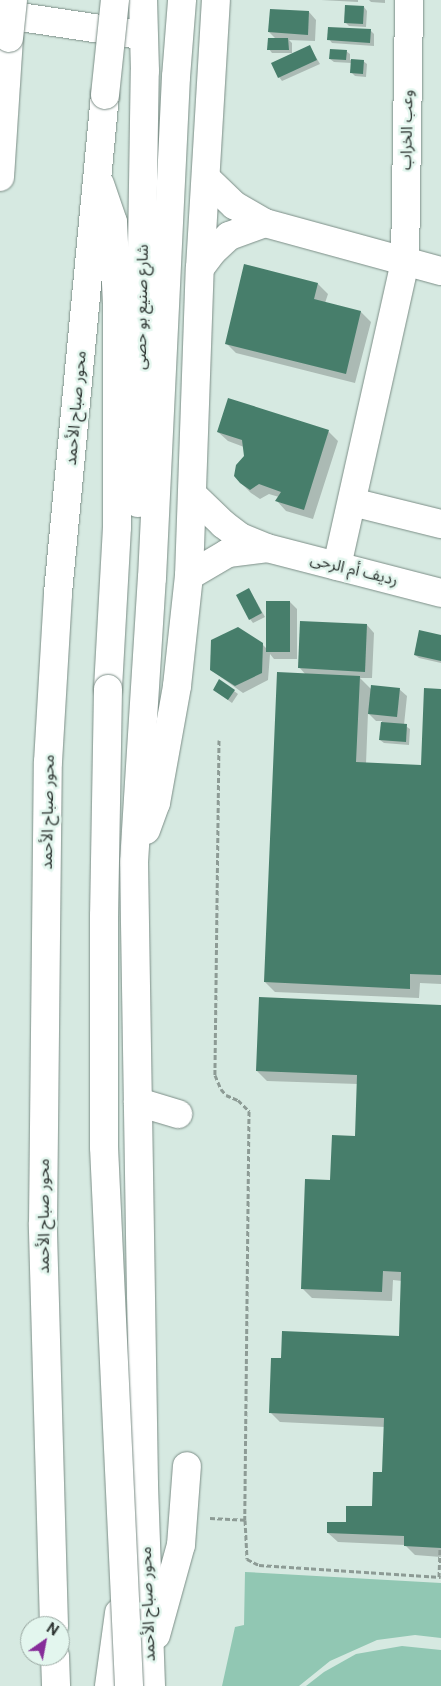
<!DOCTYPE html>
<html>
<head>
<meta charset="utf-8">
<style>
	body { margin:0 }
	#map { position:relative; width:441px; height:1686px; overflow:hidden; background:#d6e9e1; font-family:"Public Sans","Noto Sans Arabic",sans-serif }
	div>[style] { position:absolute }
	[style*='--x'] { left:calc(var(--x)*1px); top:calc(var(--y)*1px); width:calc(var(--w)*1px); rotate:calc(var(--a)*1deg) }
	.green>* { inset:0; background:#91c7b3 }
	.shadow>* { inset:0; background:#0003 }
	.building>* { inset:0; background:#477e6b }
	.path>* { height:3px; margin-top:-1.5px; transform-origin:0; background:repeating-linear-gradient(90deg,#8d9b95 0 5px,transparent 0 7.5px) }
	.roads { filter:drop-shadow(0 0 1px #7c8e87) drop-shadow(0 0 1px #7c8e87) }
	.minor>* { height:28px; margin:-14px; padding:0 14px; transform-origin:14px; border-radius:14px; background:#fff }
	.highway>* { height:28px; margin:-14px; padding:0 14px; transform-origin:14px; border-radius:14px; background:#fff }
	.bridges { filter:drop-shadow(0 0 1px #7c8e87) drop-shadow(0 0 1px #7c8e87) }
	.highway-bridge>* { height:28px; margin:-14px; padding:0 14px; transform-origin:14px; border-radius:14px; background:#fff }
	span { translate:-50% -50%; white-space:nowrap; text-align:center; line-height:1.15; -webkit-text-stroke:5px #e3f6ee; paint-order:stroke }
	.street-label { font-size:16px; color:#2d3431 }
	.north { position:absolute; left:20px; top:1616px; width:50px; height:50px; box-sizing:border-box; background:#e3f6ee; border:1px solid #9aa8a2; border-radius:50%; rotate:33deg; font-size:14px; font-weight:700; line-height:20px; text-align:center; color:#2d3431 }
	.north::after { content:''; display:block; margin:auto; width:18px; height:22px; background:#862d99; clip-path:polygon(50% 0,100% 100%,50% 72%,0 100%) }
</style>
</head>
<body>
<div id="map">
	<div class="green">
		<div style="clip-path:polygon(245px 1572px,441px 1583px,441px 1638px,415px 1635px,377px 1640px,330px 1661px,299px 1686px,222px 1686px,235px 1627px,244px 1625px)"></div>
		<div style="clip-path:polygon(402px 1646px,441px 1650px,441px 1686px,306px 1686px,324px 1672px,356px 1654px)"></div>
	</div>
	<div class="shadow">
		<div style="clip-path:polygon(321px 0,358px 0,358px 2px)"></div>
		<div style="clip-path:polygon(369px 0,385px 0,385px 3px,371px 2px)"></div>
		<div style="clip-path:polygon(364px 7px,367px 11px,366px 27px,349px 26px,345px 22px)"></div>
		<div style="clip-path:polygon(309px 12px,316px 20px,315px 41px,289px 40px,292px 43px,292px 53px,272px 53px,269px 49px,276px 39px,269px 32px)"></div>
		<div style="clip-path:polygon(371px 31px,374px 34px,374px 46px,332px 43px,329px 39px)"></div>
		<div style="clip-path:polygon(310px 47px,320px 64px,282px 81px,279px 77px)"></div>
		<div style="clip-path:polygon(346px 51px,350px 54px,350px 60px,363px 61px,367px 64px,366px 77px,355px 76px,351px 72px,352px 63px,334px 62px,330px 59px)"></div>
		<div style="clip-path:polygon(245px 266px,318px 284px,328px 294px,325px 303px,361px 312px,371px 322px,355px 383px,236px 353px,226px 343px)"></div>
		<div style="clip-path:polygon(328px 431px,338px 441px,313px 519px,286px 511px,277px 501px,279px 497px,269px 494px,260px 499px,251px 493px,241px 483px,245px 456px,244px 447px,228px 441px,218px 432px)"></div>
		<div style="clip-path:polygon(249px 589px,265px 617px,253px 623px,250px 619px)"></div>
		<div style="clip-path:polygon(290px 602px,297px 609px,297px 659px,274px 659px,270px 654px,268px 680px,243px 693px,211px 670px,262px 644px,267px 649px)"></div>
		<div style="clip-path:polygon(367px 625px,374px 633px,372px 678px,360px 678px,371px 689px,399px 689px,407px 696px,404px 725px,410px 729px,409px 745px,384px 743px,380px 740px,382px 721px,376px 721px,368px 713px,366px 764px,422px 766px,441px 690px,441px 984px,420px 983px,419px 998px,275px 992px,265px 982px,306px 675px,299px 667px)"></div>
		<div style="clip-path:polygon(441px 636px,441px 663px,419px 658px,415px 655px)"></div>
		<div style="clip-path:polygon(214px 690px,234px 691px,238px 694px,232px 703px)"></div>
		<div style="clip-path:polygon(441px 1006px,441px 1557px,415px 1555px,405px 1545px,338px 1542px,328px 1533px,373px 1508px,384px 1473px,385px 1427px,280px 1422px,270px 1412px,400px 1337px,402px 1281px,393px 1280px,392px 1301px,312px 1298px,302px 1288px,331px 1181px,356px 1137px,358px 1084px,267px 1081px,257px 1071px)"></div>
	</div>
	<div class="building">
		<div style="clip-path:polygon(345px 5px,364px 6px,363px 24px,344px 23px)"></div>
		<div style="clip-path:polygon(270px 9px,309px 11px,308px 35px,268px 32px)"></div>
		<div style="clip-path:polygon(328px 27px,371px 29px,370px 43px,327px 40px)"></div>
		<div style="clip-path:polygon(268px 38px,288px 38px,289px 50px,267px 50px)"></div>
		<div style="clip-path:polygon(310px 45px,317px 60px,278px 78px,271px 63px)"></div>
		<div style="clip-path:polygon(330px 49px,347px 50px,346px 60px,329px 59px)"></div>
		<div style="clip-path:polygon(351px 59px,364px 60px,363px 74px,350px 73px)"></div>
		<div style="clip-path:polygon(244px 264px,318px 283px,314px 299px,361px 311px,346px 374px,225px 344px)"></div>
		<div style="clip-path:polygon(228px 398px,329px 430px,304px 510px,275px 501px,281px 492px,259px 484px,250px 490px,240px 483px,234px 476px,236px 465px,244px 456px,242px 440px,217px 432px)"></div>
		<div style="clip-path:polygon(249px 588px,262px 613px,249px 620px,236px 595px)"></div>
		<div style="clip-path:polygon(266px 601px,290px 601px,290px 652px,266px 652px)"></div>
		<div style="clip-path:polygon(300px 621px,367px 624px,365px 672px,298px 668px)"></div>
		<div style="clip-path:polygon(238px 627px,263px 643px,262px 673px,235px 686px,210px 670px,211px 640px)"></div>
		<div style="clip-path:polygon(419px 630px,441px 635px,441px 661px,414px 655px)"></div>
		<div style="clip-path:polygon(277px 672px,360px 676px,356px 762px,421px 765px,424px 688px,441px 689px,441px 975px,410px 974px,410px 989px,264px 982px)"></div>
		<div style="clip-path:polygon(219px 679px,235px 690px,228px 700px,213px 690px)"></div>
		<div style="clip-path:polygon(371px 685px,400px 688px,397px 717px,368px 714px)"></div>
		<div style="clip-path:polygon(381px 722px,407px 724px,406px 742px,379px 740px)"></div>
		<div style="clip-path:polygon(259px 997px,441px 1005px,441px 1548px,404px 1546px,404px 1536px,327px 1533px,327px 1522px,346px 1522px,346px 1506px,372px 1506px,373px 1472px,382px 1472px,384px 1418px,269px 1413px,271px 1358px,281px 1358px,282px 1331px,399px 1336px,401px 1272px,383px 1271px,382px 1292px,301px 1289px,305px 1179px,330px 1180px,332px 1135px,355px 1136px,357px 1075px,256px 1071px)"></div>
	</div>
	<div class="path">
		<div style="--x:219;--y:740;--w:335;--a:90.7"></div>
		<div style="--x:215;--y:1075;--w:15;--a:67"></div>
		<div style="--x:221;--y:1089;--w:8;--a:50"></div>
		<div style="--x:226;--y:1095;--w:13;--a:23"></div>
		<div style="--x:238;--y:1100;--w:16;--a:45"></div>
		<div style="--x:249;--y:1111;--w:409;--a:90.6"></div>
		<div style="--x:210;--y:1518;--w:35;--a:3"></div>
		<div style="--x:245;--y:1520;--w:39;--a:87"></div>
		<div style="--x:247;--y:1559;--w:13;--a:27"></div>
		<div style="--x:259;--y:1565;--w:182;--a:3.8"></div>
		<div style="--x:439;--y:1577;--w:29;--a:-88"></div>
	</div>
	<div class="roads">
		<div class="minor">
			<div style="--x:0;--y:14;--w:135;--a:8.5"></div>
			<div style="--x:206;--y:178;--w:39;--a:44"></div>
			<div style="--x:234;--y:205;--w:36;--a:30"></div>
			<div style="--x:265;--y:223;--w:182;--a:15.3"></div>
			<div style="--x:200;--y:268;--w:21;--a:-53"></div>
			<div style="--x:213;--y:251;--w:22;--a:-43"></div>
			<div style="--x:229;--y:236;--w:38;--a:-20"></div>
			<div style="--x:193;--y:495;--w:42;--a:44"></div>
			<div style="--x:223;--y:524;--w:21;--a:37"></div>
			<div style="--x:240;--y:537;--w:29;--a:22"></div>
			<div style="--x:267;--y:548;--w:180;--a:14.5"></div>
			<div style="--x:352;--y:502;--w:92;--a:13.9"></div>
			<div style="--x:138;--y:503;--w:432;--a:-89.1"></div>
			<div style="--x:145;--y:71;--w:71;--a:-91.6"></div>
			<div style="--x:337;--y:566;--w:312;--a:-77.4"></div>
			<div style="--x:405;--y:261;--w:261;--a:-89.1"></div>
			<div style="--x:189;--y:576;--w:45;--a:-30.5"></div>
			<div style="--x:228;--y:553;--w:38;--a:-7"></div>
			<div style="--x:146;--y:830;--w:29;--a:-70"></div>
			<div style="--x:156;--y:803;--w:119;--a:-79.8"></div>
			<div style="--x:177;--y:686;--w:111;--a:-83.8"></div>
			<div style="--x:189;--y:576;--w:308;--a:-88"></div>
			<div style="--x:200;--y:268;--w:268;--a:-86.6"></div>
			<div style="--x:138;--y:1102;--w:42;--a:16.7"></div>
			<div style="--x:156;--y:1635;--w:93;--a:-74.5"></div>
			<div style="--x:181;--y:1545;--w:79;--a:-85.7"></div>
			<div style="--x:151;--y:1686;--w:202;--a:-92"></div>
			<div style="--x:144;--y:1484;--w:622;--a:-90.92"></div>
			<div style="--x:134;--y:862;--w:285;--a:-86.4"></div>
			<div style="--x:152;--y:578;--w:502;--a:-87.26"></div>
			<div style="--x:176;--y:77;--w:77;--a:-85.5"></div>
		</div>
		<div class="highway">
			<div style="--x:0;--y:177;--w:139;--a:-86.3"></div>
			<div style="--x:100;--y:184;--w:40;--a:71.1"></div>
			<div style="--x:113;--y:222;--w:82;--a:87.2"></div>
			<div style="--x:117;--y:304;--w:223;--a:90"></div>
			<div style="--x:117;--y:527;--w:162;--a:93.2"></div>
			<div style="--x:128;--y:1543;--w:31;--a:-81"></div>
			<div style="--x:133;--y:1512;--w:30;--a:-69"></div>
			<div style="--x:54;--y:1626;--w:403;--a:-91.6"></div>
			<div style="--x:43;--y:1223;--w:461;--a:-89.4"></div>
			<div style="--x:48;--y:762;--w:169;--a:-86.6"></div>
			<div style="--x:58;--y:593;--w:500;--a:-84.61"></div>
			<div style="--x:55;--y:1656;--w:30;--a:88"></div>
			<div style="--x:109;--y:1686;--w:74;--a:-82.2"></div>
		</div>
	</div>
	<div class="bridges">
		<div class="highway-bridge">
			<div style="--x:9;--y:38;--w:38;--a:-84"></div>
			<div style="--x:105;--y:95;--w:96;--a:-84"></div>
			<div style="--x:108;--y:689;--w:227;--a:91"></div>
			<div style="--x:104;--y:916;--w:231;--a:90"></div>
			<div style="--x:104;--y:1147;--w:540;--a:87.34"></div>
		</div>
	</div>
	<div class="street-label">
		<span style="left:407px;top:130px;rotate:-89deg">وعب الخراب</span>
		<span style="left:142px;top:307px;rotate:-89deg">شارع صنيع بو حصى</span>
		<span style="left:76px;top:408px;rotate:-85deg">محور صباح الأحمد</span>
		<span style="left:354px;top:570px;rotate:14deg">رديف أم الرحى</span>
		<span style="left:48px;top:812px;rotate:-89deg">محور صباح الأحمد</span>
		<span style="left:44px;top:1216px;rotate:-90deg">محور صباح الأحمد</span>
		<span style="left:148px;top:1604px;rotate:-92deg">محور صباح الأحمد</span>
	</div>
	<div class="north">N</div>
</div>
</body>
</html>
